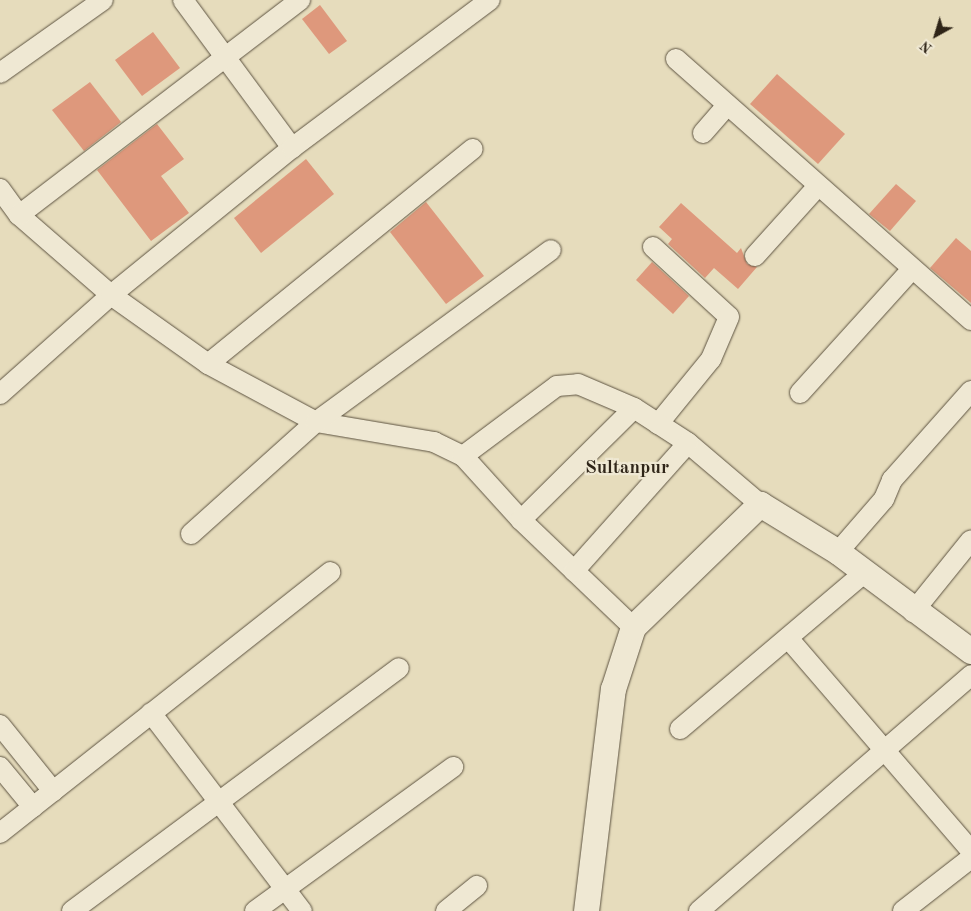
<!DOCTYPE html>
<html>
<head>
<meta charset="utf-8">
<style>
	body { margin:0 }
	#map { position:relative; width:971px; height:911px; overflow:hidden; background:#e6dcbc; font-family:"Old Standard TT",serif }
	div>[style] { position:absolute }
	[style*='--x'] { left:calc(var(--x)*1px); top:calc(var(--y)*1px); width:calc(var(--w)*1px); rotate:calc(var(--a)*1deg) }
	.building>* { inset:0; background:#de987c }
	.roads { filter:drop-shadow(0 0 1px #5d5341) drop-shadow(0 0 1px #5d5341) }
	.minor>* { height:20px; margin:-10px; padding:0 10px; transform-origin:10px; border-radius:10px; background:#efe8d3 }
	.tertiary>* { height:25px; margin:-12.5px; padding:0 12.5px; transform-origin:12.5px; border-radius:12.5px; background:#efe8d3 }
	span { translate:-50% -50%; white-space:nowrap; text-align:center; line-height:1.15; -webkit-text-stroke:4.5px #efe8d3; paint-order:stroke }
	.neighbourhood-label { font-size:19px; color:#2f2518; font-weight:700 }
	.north { position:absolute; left:911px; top:10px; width:50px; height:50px; -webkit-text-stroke:4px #efe8d3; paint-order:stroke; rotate:219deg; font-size:14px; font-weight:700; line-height:20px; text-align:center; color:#2f2518 }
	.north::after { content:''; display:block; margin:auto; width:18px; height:22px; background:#2f2518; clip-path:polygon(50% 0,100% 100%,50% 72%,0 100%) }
</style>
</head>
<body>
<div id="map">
	<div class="building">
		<div style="clip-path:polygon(320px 5px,347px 41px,329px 54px,302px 19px)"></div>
		<div style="clip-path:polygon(153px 32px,180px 68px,142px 96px,115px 60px)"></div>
		<div style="clip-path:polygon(777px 74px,845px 134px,818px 164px,750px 104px)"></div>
		<div style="clip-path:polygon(90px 82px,121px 122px,84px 151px,52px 110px)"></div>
		<div style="clip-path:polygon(157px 124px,184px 159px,161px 176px,189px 213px,151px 241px,97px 170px)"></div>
		<div style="clip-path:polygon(306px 159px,334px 194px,261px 253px,234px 218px)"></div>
		<div style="clip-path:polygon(896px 184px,916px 201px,890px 231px,869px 214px)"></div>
		<div style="clip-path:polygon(426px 202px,484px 276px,446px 304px,390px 232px)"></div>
		<div style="clip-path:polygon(681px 203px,737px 253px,741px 248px,747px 264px,757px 267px,738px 289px,714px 268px,705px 278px,668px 244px,672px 239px,659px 227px)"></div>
		<div style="clip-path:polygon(956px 238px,971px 251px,971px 303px,930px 268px)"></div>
		<div style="clip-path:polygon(652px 262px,689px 296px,673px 314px,636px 280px)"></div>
	</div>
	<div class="roads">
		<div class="minor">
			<div style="--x:183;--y:0;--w:184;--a:53.6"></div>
			<div style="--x:676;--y:59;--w:394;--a:41.5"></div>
			<div style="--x:0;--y:73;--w:126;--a:-35.3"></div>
			<div style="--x:703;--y:133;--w:37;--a:-49"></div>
			<div style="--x:0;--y:189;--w:32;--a:54"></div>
			<div style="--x:19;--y:215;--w:122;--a:41"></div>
			<div style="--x:111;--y:295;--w:119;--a:35.4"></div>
			<div style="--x:208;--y:364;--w:123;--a:28.2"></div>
			<div style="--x:316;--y:422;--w:120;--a:9.6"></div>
			<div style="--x:434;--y:442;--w:32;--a:26"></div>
			<div style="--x:463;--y:456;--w:86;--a:47.8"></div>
			<div style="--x:521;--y:520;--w:155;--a:43.7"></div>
			<div style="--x:19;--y:215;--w:354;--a:-37.4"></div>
			<div style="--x:653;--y:247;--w:103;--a:42.6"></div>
			<div style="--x:729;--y:317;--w:46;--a:113.2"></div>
			<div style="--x:711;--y:359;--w:84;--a:129.2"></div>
			<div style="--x:755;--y:256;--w:94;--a:-48"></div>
			<div style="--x:208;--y:364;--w:341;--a:-39.1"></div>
			<div style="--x:800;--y:393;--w:166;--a:-47.9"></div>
			<div style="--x:0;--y:394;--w:149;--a:-41.7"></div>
			<div style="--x:111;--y:295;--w:233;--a:-39.1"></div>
			<div style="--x:292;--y:148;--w:247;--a:-36.8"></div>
			<div style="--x:463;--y:456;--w:117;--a:-36.7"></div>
			<div style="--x:557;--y:386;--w:21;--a:-5"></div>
			<div style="--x:578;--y:384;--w:61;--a:23.2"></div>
			<div style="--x:521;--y:520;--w:159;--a:-44.7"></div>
			<div style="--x:634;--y:408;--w:64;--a:32.9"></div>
			<div style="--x:688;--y:443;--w:94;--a:40.3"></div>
			<div style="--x:191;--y:534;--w:168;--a:-41.9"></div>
			<div style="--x:316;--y:422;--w:291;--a:-36.2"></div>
			<div style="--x:838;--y:552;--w:70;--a:-49"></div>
			<div style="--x:884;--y:499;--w:21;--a:-67"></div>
			<div style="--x:892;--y:480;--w:119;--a:-48.4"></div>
			<div style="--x:574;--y:571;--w:171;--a:-48.3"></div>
			<div style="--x:913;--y:612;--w:92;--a:-51.1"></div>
			<div style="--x:788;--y:638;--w:281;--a:49.3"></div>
			<div style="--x:151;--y:713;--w:249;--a:52.7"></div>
			<div style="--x:0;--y:725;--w:85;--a:51.2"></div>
			<div style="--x:680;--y:729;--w:243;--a:-40.3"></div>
			<div style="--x:0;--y:767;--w:52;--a:50.5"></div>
			<div style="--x:0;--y:833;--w:421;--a:-38.3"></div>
			<div style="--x:72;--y:911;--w:407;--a:-36.6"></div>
			<div style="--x:255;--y:911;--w:245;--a:-36"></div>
			<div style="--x:446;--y:911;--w:40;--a:-39"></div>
			<div style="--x:699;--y:911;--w:360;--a:-40.9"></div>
			<div style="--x:903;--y:911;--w:86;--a:-37.9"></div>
		</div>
		<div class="tertiary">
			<div style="--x:586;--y:911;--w:224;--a:-83.1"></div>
			<div style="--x:613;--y:689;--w:65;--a:-72.1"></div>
			<div style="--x:633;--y:627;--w:177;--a:-44.1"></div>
			<div style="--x:760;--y:504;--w:92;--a:31.6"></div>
			<div style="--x:838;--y:552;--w:166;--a:36.7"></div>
		</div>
	</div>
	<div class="neighbourhood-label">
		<span style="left:627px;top:469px">Sultanpur</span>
	</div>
	<div class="north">N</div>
</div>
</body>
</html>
